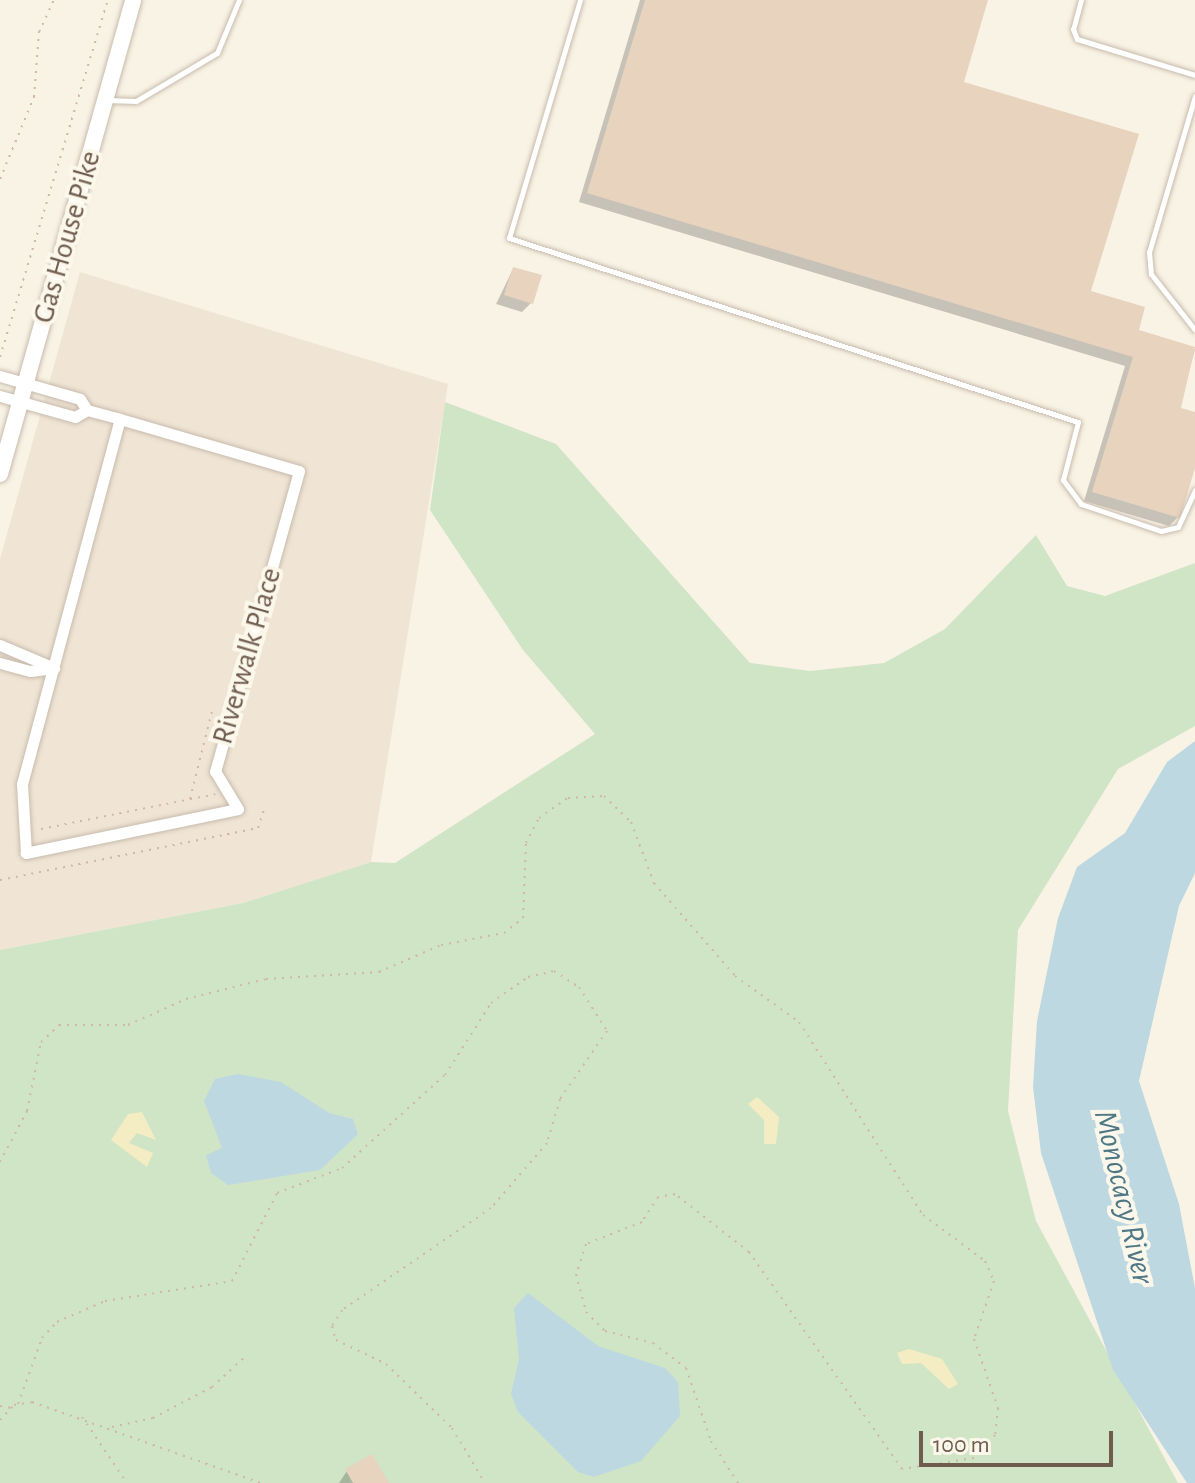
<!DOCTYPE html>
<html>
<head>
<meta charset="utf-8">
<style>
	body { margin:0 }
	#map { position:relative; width:1195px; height:1483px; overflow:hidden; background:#f9f3e5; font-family:"Alegreya Sans",sans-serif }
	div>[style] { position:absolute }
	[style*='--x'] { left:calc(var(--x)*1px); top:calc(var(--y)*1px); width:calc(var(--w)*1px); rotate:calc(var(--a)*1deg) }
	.residential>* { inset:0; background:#f0e5d5 }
	.green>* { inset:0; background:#d0e4c6 }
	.sand>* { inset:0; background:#f4edc4 }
	.water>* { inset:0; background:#bdd8e0 }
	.shadow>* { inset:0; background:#0003 }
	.building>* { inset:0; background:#e8d3bf }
	.path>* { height:2px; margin-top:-1px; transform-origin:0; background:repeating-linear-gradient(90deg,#cfb8a4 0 2px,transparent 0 8px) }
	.roads { filter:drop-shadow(0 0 2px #c8bbad) drop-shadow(0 0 2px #c8bbad) }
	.service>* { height:5px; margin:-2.5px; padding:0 2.5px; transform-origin:2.5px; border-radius:2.5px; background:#fff }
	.minor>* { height:11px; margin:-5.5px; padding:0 5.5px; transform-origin:5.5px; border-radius:5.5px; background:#fff }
	.secondary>* { height:16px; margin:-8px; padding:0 8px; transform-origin:8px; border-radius:8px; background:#fff }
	span { translate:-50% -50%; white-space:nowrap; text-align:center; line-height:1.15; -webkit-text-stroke:8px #fcf7eb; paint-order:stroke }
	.street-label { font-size:30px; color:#6e5c4e }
	.water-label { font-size:32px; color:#4e7885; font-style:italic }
	.scale { position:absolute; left:919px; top:1431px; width:194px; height:36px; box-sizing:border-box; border:4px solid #6e5c4e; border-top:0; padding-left:10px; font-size:24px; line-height:28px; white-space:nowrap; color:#6e5c4e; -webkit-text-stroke:6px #fcf7eb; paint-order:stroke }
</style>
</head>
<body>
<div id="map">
	<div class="residential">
		<div style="clip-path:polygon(80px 272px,448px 384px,371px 862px,243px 903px,0 950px,0 559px)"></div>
	</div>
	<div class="green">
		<div style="clip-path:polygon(445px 402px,556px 444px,750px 663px,810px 671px,884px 663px,945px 629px,1036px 535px,1067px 586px,1105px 596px,1195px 563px,1195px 726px,1118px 769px,1018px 930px,1008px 1111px,1036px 1221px,1178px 1483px,0 1483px,0 950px,243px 903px,371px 862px,395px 863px,595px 734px,523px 650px,430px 510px)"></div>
	</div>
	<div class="sand">
		<div style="clip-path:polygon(757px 1097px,779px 1117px,776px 1144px,764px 1144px,764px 1120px,748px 1104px)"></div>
		<div style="clip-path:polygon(142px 1112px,156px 1140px,137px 1133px,129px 1143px,153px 1153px,147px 1167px,111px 1140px,128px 1114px)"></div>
		<div style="clip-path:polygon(909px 1349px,942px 1359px,958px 1384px,949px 1389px,921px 1363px,902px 1364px,897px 1353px)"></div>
	</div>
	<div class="water">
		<div style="clip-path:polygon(1195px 741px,1195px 873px,1179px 906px,1139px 1081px,1179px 1204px,1195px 1288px,1195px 1483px,1187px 1483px,1113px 1370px,1041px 1153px,1033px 1087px,1037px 1021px,1058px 918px,1077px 867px,1125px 833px,1167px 762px)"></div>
		<div style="clip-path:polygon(238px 1074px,281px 1082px,329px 1113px,353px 1119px,358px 1134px,320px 1170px,228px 1185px,211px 1173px,206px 1155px,222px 1148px,204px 1101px,215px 1079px)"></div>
		<div style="clip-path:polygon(528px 1293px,598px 1346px,665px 1368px,678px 1382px,680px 1416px,641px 1461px,594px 1477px,578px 1472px,518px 1412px,511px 1394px,519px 1359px,514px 1308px)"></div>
	</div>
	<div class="shadow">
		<div style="clip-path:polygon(640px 0,986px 0,961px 83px,1089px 293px,1136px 331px,1195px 349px,1179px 409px,1195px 414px,1195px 461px,1178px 517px,1169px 526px,1084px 501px,1125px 366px,579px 202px)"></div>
		<div style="clip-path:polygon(513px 269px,531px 303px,522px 312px,496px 304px)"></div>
		<div style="clip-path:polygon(347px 1471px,387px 1483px,339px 1483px)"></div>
	</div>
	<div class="building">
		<div style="clip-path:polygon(645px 0,988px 0,964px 82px,1139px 134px,1091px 291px,1145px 307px,1139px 330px,1195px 347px,1181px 408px,1195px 412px,1195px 468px,1180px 518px,1092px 492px,1133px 357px,587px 193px)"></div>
		<div style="clip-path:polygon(513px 267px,542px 275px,533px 304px,504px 295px)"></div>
		<div style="clip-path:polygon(372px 1454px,389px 1483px,353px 1483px,345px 1469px)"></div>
	</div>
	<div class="path">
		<div style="--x:0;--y:179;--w:89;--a:-67.5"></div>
		<div style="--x:34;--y:97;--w:65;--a:-85.6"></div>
		<div style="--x:39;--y:32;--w:35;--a:-65"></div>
		<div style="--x:0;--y:357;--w:373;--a:-73.2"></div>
		<div style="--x:190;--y:799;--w:91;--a:-76"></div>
		<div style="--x:41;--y:829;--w:178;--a:-11.3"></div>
		<div style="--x:0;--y:880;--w:263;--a:-11.4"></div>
		<div style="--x:258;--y:828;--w:20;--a:-72"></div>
		<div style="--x:0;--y:1162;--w:58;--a:-62.1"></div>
		<div style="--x:27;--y:1111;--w:70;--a:-78.5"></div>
		<div style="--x:41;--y:1042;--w:25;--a:-43"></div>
		<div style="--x:59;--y:1025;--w:69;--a:0"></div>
		<div style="--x:128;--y:1025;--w:64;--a:-24.1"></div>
		<div style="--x:186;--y:999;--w:82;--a:-14"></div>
		<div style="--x:266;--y:979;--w:113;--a:-3.5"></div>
		<div style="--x:379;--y:972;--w:68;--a:-23.5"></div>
		<div style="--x:441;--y:945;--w:64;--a:-10.8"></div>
		<div style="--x:504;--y:933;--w:24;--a:-38"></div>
		<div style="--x:523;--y:918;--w:75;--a:-87.7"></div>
		<div style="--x:526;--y:843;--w:28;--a:-63"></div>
		<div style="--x:539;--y:818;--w:35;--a:-35"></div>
		<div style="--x:568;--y:798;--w:36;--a:-3"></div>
		<div style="--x:604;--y:796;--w:37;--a:44"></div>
		<div style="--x:631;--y:822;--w:65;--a:69.3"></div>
		<div style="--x:654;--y:883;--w:123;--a:48.9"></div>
		<div style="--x:735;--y:976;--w:79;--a:35.7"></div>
		<div style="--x:799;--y:1022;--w:229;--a:57.3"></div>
		<div style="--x:923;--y:1215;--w:77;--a:36.6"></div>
		<div style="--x:985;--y:1261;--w:22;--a:66"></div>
		<div style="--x:994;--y:1281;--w:61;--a:109"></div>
		<div style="--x:974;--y:1339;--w:73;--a:70.8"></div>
		<div style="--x:998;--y:1408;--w:27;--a:96"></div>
		<div style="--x:995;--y:1435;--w:31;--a:132"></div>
		<div style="--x:974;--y:1458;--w:73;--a:171.3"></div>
		<div style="--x:902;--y:1469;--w:266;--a:-125.2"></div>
		<div style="--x:749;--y:1252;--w:94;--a:-141.9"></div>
		<div style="--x:675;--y:1194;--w:17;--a:170"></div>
		<div style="--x:658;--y:1197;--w:30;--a:123"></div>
		<div style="--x:642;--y:1222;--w:60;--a:158.6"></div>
		<div style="--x:586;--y:1244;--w:32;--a:108"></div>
		<div style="--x:576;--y:1274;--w:39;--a:75"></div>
		<div style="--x:586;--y:1312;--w:27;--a:45"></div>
		<div style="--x:605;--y:1331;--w:49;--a:14"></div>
		<div style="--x:653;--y:1343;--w:41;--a:37.1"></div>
		<div style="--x:686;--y:1368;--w:77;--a:71.1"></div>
		<div style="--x:711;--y:1441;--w:50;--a:57.3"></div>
		<div style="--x:18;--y:1404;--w:70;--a:-70"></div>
		<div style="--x:42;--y:1338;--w:22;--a:-47"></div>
		<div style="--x:57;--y:1322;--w:52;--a:-23.6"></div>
		<div style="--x:105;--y:1301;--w:129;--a:-8.9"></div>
		<div style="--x:232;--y:1281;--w:99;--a:-62.9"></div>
		<div style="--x:277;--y:1193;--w:70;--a:-21"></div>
		<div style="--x:342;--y:1168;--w:139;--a:-42.1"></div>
		<div style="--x:445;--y:1075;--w:85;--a:-57.4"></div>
		<div style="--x:491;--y:1003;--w:45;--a:-35.1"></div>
		<div style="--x:528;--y:977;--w:27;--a:-13"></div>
		<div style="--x:554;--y:971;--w:30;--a:33"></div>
		<div style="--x:579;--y:987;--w:52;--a:57.5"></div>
		<div style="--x:607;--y:1031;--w:83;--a:124.7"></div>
		<div style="--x:560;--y:1099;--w:46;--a:106.5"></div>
		<div style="--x:547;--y:1143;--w:86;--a:130.7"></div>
		<div style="--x:491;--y:1208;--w:181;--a:145.6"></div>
		<div style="--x:342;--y:1310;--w:19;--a:122"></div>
		<div style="--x:332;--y:1326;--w:15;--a:74"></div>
		<div style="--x:336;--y:1340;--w:55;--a:25.6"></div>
		<div style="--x:386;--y:1364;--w:92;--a:44.1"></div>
		<div style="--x:452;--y:1428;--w:64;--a:59"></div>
		<div style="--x:0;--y:1406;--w:11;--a:10"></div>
		<div style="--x:82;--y:1417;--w:80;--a:55.7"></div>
		<div style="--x:0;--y:1420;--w:21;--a:-47"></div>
		<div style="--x:14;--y:1405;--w:18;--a:-9"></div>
		<div style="--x:32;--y:1402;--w:243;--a:19.5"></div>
		<div style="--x:112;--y:1427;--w:42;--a:-12.4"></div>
		<div style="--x:153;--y:1418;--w:67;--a:-27.7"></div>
		<div style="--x:212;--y:1387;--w:46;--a:-42.4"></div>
	</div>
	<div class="roads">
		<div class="service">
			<div style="--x:580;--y:0;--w:248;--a:106.6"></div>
			<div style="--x:509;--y:238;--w:598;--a:17.92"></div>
			<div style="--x:1078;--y:422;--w:60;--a:104.5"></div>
			<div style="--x:1063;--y:480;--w:30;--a:53"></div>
			<div style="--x:1081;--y:504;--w:84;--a:18.6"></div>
			<div style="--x:1161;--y:531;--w:17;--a:-13"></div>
			<div style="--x:1178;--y:527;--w:41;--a:-65.3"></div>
			<div style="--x:1081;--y:0;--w:30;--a:105"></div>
			<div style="--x:1073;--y:29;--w:11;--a:68"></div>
			<div style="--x:1077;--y:39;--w:123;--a:17"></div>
			<div style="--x:1195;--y:96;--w:163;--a:106.4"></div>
			<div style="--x:1149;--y:252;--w:22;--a:85"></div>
			<div style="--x:1151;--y:274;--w:71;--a:51.8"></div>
			<div style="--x:107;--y:100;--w:29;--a:2"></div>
			<div style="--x:136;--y:101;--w:94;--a:-30.7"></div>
			<div style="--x:217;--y:53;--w:57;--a:-67.5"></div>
		</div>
		<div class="minor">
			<div style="--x:0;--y:376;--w:83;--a:16"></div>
			<div style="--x:80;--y:399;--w:13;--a:58"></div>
			<div style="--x:87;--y:410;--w:34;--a:15"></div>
			<div style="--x:120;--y:419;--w:186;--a:16.2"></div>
			<div style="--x:299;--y:471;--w:312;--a:105.6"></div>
			<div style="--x:215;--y:771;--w:44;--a:58.8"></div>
			<div style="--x:238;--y:809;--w:217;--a:168.3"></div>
			<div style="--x:26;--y:853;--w:69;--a:-93.3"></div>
			<div style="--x:22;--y:784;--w:378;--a:-75"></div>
			<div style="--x:0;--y:396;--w:78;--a:15.6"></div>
			<div style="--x:75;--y:417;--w:14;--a:-30"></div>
			<div style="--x:0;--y:645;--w:59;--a:23.1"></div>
			<div style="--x:0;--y:663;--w:31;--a:15"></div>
			<div style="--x:30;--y:671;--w:24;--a:-7"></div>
		</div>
		<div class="secondary">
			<div style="--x:0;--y:474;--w:492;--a:-74.3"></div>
		</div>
	</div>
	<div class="street-label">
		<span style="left:67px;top:237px;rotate:-74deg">Gas House Pike</span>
		<span style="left:247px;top:656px;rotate:-74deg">Riverwalk Place</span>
	</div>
	<div class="water-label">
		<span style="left:1124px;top:1197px;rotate:77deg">Monocacy River</span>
	</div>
	<div class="scale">100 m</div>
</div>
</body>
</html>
